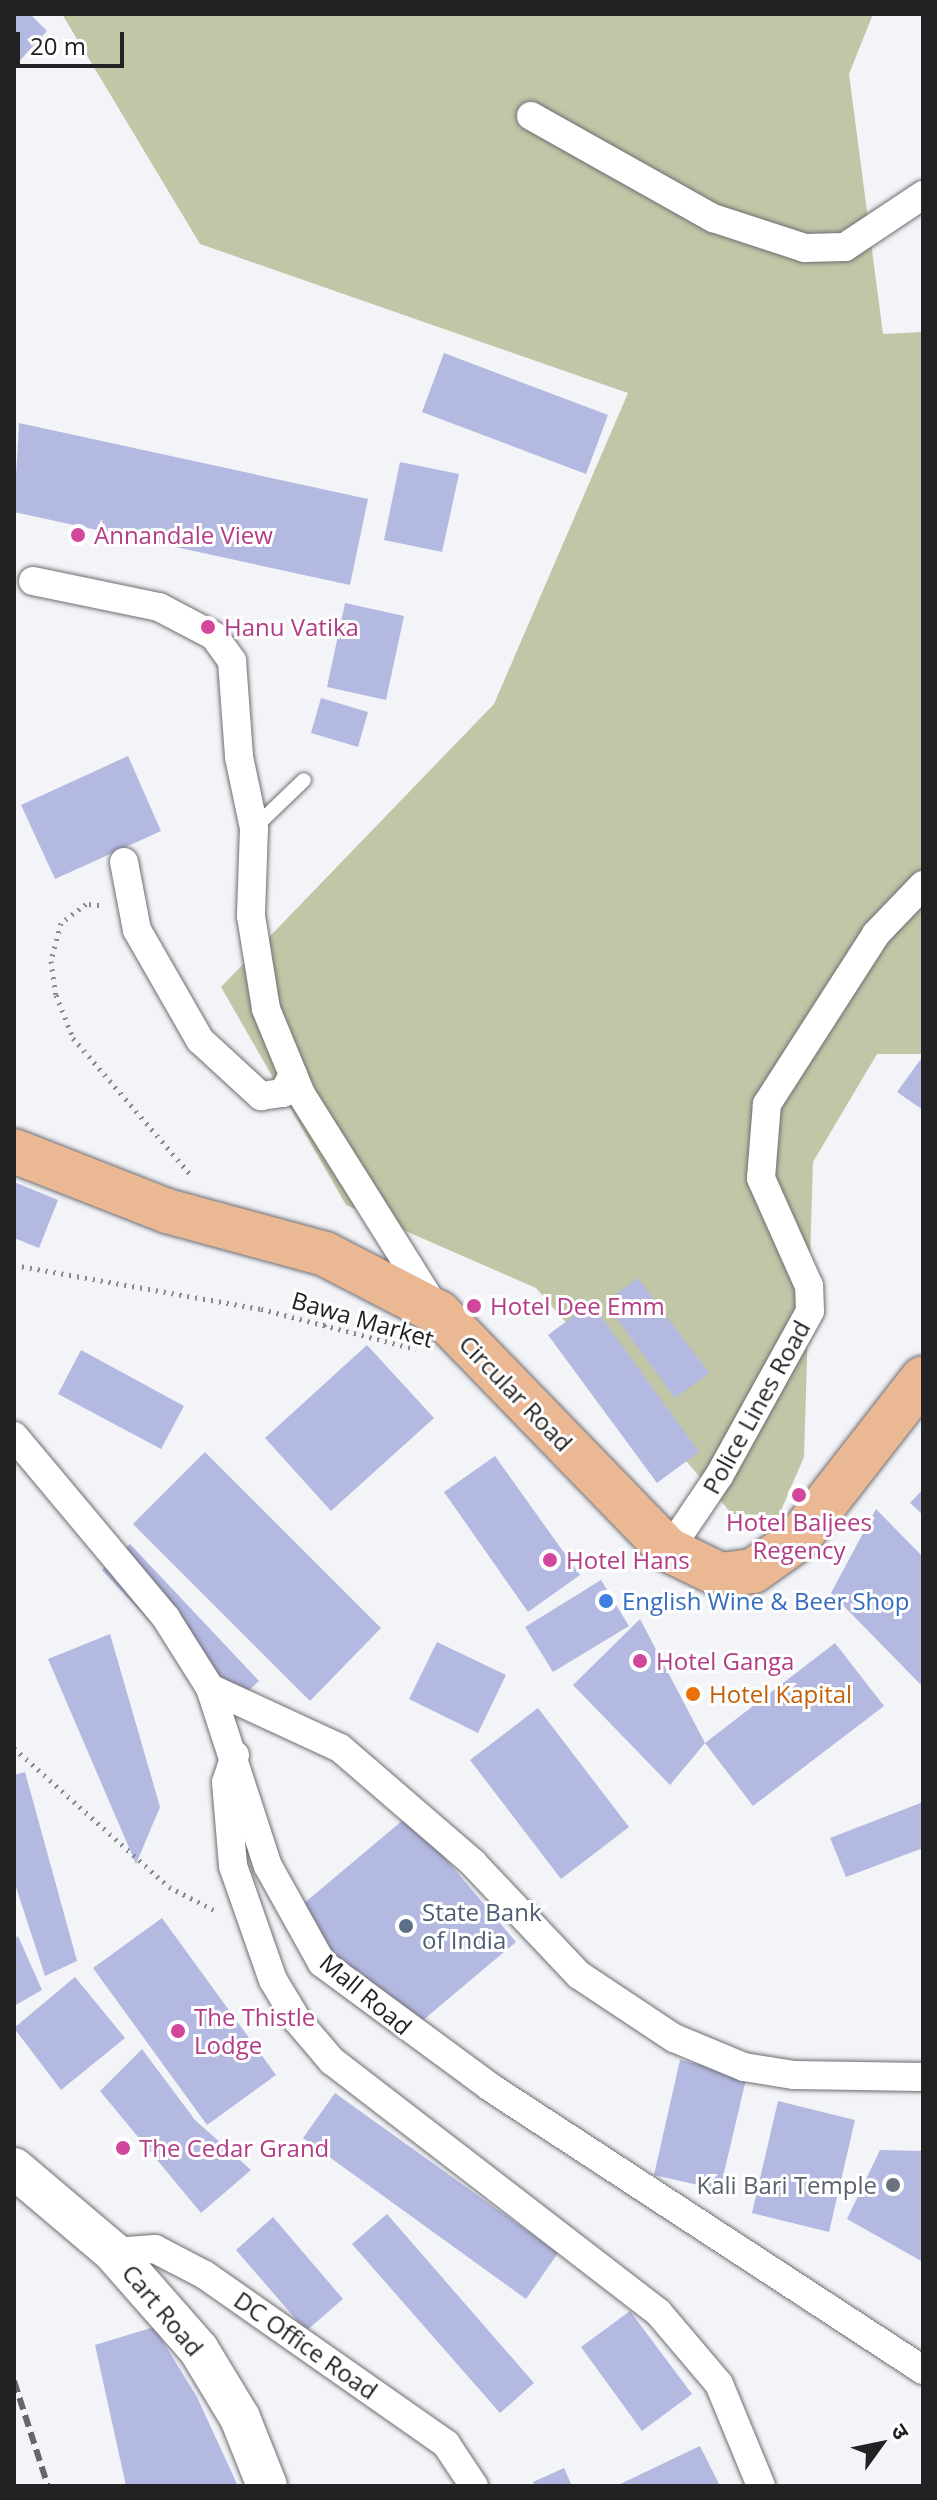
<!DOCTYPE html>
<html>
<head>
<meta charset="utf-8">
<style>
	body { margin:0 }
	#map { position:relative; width:937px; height:2500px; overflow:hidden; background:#f3f4f8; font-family:"Open Sans","Noto Sans Devanagari",sans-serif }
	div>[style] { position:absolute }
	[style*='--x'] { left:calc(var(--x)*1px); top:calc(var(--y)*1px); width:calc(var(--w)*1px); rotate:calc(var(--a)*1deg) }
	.green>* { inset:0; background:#c0c6a6 }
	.building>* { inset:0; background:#b4b9e1 }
	.path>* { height:5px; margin-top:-2.5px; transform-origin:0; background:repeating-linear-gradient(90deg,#8a8b8e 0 2px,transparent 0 8px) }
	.roads { filter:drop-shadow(0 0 2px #6e6e72) drop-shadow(0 0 2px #6e6e72) }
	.lane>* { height:14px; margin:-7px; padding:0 7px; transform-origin:7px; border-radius:7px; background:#fff }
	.street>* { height:28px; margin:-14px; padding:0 14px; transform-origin:14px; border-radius:14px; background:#fff }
	.secondary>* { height:40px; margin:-20px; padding:0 20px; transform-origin:20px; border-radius:20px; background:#fff }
	.primary>* { height:44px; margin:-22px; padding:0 22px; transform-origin:22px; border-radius:22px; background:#ebb894 }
	.rail>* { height:6px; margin-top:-3px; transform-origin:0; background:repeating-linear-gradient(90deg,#666769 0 12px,transparent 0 18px) }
	.dots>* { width:22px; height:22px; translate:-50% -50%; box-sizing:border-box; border:4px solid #fff; border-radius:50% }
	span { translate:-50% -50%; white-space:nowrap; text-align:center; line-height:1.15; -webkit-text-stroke:6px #fff; paint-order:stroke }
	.hotel-label { font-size:24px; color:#b23c85 }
	.left { translate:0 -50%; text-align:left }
	.street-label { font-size:24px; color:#222224 }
	.shop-label { font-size:24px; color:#366cbe }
	.food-label { font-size:24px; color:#c56008 }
	.service-label { font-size:24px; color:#4e5e75 }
	.worship-label { font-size:24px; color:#5b616d }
	.right { translate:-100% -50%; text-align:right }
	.frame { position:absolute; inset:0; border:16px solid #222224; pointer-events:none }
	.north { position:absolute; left:841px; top:2404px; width:80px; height:80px; -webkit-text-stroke:6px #fff; paint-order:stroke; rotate:57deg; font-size:22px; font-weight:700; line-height:32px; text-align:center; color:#222224 }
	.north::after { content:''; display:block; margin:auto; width:28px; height:36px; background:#222224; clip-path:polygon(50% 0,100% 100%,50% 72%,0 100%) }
	.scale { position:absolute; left:16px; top:32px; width:108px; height:36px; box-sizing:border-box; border:4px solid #222224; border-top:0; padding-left:10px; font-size:24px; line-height:28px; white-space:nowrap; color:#222224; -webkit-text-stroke:6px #fff; paint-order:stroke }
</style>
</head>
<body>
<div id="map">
	<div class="green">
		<div style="clip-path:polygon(62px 14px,873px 14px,849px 74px,883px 334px,923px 332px,923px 1054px,877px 1054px,813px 1162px,804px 1457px,779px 1515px,732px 1514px,536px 1288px,346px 1205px,221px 987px,494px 704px,628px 393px,200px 244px)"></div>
	</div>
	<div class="building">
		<div style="clip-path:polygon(14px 14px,30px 14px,47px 31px,14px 67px)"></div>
		<div style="clip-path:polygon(444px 353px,608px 415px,586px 474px,422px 412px)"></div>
		<div style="clip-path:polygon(19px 423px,368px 499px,350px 585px,14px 512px)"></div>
		<div style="clip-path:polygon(400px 462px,459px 474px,442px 552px,384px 540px)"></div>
		<div style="clip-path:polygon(345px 603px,404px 616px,386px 700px,327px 687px)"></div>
		<div style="clip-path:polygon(321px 698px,368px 712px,358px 747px,311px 733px)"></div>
		<div style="clip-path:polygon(128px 756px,161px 831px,55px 879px,21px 805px)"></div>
		<div style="clip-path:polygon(923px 1056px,923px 1110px,897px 1092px)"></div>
		<div style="clip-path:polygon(14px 1182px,58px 1200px,39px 1248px,14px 1238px)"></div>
		<div style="clip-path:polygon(638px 1278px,709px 1373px,675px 1398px,605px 1302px)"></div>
		<div style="clip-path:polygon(591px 1303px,699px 1452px,657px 1483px,548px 1335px)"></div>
		<div style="clip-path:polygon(367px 1345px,434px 1418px,331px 1511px,265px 1438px)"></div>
		<div style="clip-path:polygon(81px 1350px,184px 1406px,161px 1449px,58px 1394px)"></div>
		<div style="clip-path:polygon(205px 1452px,381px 1628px,310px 1701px,133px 1524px)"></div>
		<div style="clip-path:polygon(495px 1456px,580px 1575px,528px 1612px,444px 1492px)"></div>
		<div style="clip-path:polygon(923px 1489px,923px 1515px,910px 1503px)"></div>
		<div style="clip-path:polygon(876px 1509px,923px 1557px,923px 1687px,831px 1593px)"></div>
		<div style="clip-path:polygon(130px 1544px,259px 1681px,230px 1708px,102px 1570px)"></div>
		<div style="clip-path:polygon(601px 1580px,629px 1626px,553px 1672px,525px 1627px)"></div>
		<div style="clip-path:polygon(640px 1619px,705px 1743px,670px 1785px,573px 1685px)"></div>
		<div style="clip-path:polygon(110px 1634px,160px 1807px,136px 1864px,48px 1659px)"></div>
		<div style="clip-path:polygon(437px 1642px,506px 1675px,478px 1733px,409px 1699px)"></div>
		<div style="clip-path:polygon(835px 1643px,884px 1706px,753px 1806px,705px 1743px)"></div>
		<div style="clip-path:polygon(538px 1708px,629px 1827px,561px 1879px,470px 1760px)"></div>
		<div style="clip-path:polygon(25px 1772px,77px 1961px,45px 1976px,14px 1881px,14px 1775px)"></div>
		<div style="clip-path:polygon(923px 1802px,923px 1848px,846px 1877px,830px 1838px)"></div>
		<div style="clip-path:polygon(409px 1815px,516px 1942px,403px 2037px,296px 1910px)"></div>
		<div style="clip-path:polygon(162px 1918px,276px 2075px,207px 2125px,93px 1968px)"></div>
		<div style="clip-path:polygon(18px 1936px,42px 1990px,14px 2006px,14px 1940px)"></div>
		<div style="clip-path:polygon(75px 1977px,125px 2038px,61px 2090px,14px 2028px)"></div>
		<div style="clip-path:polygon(142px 2049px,195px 2120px,251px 2170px,201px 2213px,100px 2091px)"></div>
		<div style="clip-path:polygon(680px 2060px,747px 2075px,720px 2190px,654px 2175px)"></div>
		<div style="clip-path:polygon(335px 2093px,558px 2253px,526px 2299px,303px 2138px)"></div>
		<div style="clip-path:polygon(778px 2101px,855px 2120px,829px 2232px,752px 2213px)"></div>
		<div style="clip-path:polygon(880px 2150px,923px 2151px,923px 2262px,847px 2219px)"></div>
		<div style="clip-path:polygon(387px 2214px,534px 2383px,500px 2413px,352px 2244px)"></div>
		<div style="clip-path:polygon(273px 2217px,343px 2299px,306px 2331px,236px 2250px)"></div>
		<div style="clip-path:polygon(630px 2311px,692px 2394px,642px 2431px,581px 2347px)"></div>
		<div style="clip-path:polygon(154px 2327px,197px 2397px,238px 2486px,126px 2486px,95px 2345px)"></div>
		<div style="clip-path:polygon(700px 2446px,720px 2486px,616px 2486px)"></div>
		<div style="clip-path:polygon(564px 2468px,572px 2486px,535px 2486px,533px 2482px)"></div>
	</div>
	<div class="path">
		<div style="--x:99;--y:905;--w:13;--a:-176"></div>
		<div style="--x:86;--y:904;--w:31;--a:143"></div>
		<div style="--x:61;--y:923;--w:39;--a:105"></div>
		<div style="--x:51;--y:961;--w:34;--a:82"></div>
		<div style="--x:56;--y:995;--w:46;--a:68.4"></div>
		<div style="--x:73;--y:1038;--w:181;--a:49.3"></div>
		<div style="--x:14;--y:1265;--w:251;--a:10.1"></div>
		<div style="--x:261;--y:1309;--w:160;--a:14.5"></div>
		<div style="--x:324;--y:1325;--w:28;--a:-39"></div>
		<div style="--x:14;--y:1748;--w:208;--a:41.9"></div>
		<div style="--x:169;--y:1887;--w:51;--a:27.1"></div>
	</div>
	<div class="roads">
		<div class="lane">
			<div style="--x:254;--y:828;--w:69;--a:-43.8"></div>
		</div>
		<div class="street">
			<div style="--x:531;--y:116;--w:209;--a:29.3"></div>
			<div style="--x:713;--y:218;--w:97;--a:18.1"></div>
			<div style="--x:805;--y:248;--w:40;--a:-1.4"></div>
			<div style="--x:845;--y:247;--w:94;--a:-33.7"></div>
			<div style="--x:33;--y:581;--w:129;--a:11.7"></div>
			<div style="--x:159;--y:607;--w:62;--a:27.8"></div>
			<div style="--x:214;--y:636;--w:31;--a:54"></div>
			<div style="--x:232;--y:661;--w:96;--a:85.8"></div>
			<div style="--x:239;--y:757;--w:73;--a:78.1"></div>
			<div style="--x:254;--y:828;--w:88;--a:92"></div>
			<div style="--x:251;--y:916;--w:94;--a:80.8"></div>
			<div style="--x:266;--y:1009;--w:92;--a:67.6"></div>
			<div style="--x:301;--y:1094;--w:250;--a:57.9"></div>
			<div style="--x:124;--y:862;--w:69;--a:79.2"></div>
			<div style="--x:137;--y:930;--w:127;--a:60.2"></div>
			<div style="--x:200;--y:1040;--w:83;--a:42.6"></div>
			<div style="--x:261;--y:1096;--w:22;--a:-8"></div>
			<div style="--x:283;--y:1093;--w:21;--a:-61"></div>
			<div style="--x:14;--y:1436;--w:237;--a:50.1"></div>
			<div style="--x:166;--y:1618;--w:83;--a:57.8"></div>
			<div style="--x:210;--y:1688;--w:187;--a:72"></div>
			<div style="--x:268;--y:1866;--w:111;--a:60.9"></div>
			<div style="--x:322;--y:1963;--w:209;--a:36.4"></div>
			<div style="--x:490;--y:2087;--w:517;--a:33.17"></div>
			<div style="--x:669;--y:1550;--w:89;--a:-56"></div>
			<div style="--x:719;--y:1476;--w:188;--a:-61.1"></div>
			<div style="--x:810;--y:1311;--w:25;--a:-92"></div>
			<div style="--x:809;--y:1286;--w:118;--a:-114"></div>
			<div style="--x:761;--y:1178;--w:74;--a:-85.4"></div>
			<div style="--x:767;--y:1104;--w:202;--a:-57.3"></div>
			<div style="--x:876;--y:934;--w:68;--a:-46.2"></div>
			<div style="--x:210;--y:1688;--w:143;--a:24.8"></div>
			<div style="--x:340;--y:1748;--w:176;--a:40.8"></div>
			<div style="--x:473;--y:1863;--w:154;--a:46.6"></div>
			<div style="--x:579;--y:1975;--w:114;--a:33.6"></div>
			<div style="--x:674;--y:2038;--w:76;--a:22.5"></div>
			<div style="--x:744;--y:2067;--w:51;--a:9.1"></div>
			<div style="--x:794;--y:2075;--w:129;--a:0.9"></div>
			<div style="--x:235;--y:1755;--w:28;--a:108"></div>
			<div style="--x:226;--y:1782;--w:84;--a:85.2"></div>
			<div style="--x:233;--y:1866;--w:121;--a:70.7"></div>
			<div style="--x:273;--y:1980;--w:47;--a:59"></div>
			<div style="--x:297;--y:2020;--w:54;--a:49.5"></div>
			<div style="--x:332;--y:2061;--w:411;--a:37.6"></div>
			<div style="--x:658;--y:2312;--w:94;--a:49.7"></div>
			<div style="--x:719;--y:2384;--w:110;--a:67.6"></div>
			<div style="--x:113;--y:2252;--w:42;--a:-4.1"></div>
			<div style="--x:155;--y:2249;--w:56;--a:27.5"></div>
			<div style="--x:205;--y:2275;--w:294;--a:35"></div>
			<div style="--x:446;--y:2444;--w:50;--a:56.3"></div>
		</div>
		<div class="secondary">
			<div style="--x:14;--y:2168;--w:130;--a:40.3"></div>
			<div style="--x:113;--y:2252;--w:130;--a:48.7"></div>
			<div style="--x:199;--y:2350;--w:79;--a:58.9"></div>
			<div style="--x:240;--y:2418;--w:73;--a:68.3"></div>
		</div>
		<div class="primary">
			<div style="--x:14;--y:1151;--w:164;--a:21.4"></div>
			<div style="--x:167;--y:1211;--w:164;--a:15.2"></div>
			<div style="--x:325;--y:1254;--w:128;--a:27.4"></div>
			<div style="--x:439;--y:1313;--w:330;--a:45.9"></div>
			<div style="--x:669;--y:1550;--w:57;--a:26.1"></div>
			<div style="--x:720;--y:1575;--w:33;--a:-7"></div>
			<div style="--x:753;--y:1571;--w:54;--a:-35.2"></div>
			<div style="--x:797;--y:1540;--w:205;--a:-52.1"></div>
		</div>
	</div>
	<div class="rail">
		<div style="--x:14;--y:2381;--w:110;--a:72.1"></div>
	</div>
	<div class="dots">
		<div style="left:78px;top:535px;background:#d1479c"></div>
		<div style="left:208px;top:627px;background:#d1479c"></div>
		<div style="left:474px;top:1306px;background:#d1479c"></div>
		<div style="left:799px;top:1495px;background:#d1479c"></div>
		<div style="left:550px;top:1560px;background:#d1479c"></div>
		<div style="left:606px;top:1601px;background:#3f7fe0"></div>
		<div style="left:640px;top:1661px;background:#d1479c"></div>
		<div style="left:693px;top:1694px;background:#e8710a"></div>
		<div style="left:406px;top:1926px;background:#5c6f8a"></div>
		<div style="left:178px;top:2031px;background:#d1479c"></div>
		<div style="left:123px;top:2148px;background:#d1479c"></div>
		<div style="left:893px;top:2185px;background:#6b7280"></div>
	</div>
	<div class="hotel-label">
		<span class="left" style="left:94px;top:535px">Annandale View</span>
		<span class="left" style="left:224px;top:627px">Hanu Vatika</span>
		<span class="left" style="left:490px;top:1306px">Hotel Dee Emm</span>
		<span style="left:799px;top:1536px">Hotel Baljees<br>Regency</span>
		<span class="left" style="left:566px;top:1560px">Hotel Hans</span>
		<span class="left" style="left:656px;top:1661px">Hotel Ganga</span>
		<span class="left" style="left:194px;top:2031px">The Thistle<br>Lodge</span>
		<span class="left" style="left:139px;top:2148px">The Cedar Grand</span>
	</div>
	<div class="street-label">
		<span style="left:363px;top:1319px;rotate:16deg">Bawa Market</span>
		<span style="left:516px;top:1393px;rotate:46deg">Circular Road</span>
		<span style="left:756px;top:1407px;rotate:-61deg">Police Lines Road</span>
		<span style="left:366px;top:1994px;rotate:40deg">Mall Road</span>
		<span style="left:163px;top:2310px;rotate:50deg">Cart Road</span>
		<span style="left:306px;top:2345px;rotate:35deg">DC Office Road</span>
	</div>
	<div class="shop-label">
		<span class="left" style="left:622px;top:1601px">English Wine &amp; Beer Shop</span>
	</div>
	<div class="food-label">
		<span class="left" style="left:709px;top:1694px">Hotel Kapital</span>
	</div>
	<div class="service-label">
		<span class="left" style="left:422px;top:1926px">State Bank<br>of India</span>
	</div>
	<div class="worship-label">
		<span class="right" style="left:877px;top:2185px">Kali Bari Temple</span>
	</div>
	<div class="frame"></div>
	<div class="north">उ</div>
	<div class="scale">20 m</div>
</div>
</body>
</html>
